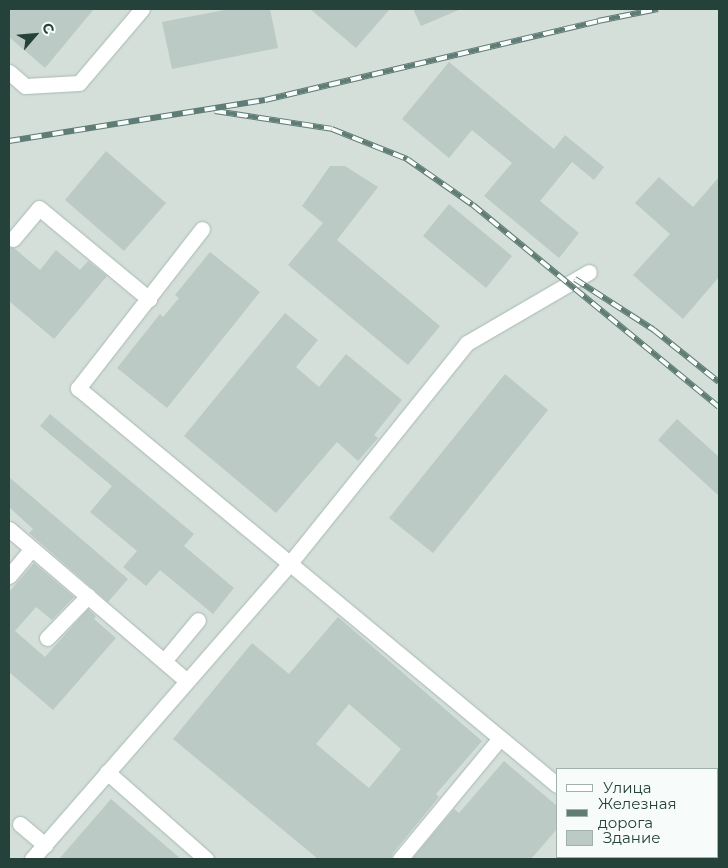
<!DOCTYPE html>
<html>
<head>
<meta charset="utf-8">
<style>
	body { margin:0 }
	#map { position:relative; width:728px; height:868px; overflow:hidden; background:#e6efeb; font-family:Montserrat,sans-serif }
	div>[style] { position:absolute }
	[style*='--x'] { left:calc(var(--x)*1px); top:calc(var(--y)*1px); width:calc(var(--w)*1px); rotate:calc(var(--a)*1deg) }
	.built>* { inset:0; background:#d4dfda }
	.building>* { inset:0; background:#bbcac4 }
	.roads { filter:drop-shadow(0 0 1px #a8b8b2) drop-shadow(0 0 1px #a8b8b2) }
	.minor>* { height:15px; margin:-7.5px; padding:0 7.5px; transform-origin:7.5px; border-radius:7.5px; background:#fff }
	.rail>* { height:5.5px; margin-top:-2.75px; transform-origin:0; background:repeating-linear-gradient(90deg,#f7fbf9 0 11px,#5f7d75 0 22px); box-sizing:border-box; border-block:1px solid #5f7d75 }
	span { translate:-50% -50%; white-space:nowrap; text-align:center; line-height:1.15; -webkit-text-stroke:4.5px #f7fbf9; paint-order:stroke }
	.frame { position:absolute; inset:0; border:10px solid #24423a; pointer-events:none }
	.legend { position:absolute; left:556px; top:768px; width:162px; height:90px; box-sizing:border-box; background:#f7fbf9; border:1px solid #a3b1ad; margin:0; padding:6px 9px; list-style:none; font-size:15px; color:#24423a }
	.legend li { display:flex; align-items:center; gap:10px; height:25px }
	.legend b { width:25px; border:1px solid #a3b1ad }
	.north { position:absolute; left:10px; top:10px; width:50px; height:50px; -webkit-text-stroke:4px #f7fbf9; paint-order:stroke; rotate:63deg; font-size:14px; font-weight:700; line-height:20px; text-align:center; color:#24423a }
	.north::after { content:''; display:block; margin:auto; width:18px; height:22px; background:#24423a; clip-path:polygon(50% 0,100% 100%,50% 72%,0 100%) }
</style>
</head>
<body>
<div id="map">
	<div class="built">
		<div style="clip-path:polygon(evenodd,9px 9px,719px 9px,719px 859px,9px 859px,9px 9px,557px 769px,717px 769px,717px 857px,557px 857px,557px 769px)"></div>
	</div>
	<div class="building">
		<div style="clip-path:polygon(9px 9px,94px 9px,45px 68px,9px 37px)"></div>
		<div style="clip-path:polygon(230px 9px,270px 9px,278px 48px,172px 69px,162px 22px)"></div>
		<div style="clip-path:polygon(310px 9px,390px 9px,356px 48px)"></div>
		<div style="clip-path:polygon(413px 9px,461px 9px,421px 26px)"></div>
		<div style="clip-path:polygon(449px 62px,554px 149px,565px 135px,604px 167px,594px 180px,572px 162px,540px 201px,579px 233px,559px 258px,484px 196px,512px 163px,472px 130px,449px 158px,402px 119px)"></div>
		<div style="clip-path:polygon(106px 151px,166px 203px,124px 251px,65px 200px)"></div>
		<div style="clip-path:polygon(330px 166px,345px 166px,378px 187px,337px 240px,440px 326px,408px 365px,288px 265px,323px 223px,302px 206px)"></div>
		<div style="clip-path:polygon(659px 177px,693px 207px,719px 177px,719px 277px,683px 319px,633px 275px,670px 234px,635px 203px)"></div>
		<div style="clip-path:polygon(449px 204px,512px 256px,486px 288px,423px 236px)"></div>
		<div style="clip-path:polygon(9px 247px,14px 248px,40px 270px,56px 250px,80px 270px,88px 261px,107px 276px,54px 339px,9px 301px)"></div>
		<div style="clip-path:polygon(210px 252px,260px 292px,167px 408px,117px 368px,160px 314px,163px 317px,179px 298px,175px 295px)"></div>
		<div style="clip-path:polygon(285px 313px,318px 340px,296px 367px,319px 387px,346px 354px,402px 400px,374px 435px,378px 438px,358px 461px,337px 442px,276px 513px,184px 436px)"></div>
		<div style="clip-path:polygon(505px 374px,548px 410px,433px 553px,389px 518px)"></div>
		<div style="clip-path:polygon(50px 414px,194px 534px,184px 546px,234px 588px,213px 614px,160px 570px,146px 586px,123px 567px,137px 551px,90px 512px,112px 486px,40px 426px)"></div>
		<div style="clip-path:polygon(677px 419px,719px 457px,719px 496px,658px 440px)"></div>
		<div style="clip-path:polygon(9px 477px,128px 579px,108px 602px,29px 533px,33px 529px,9px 507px)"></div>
		<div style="clip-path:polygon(34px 563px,74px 597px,52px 620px,36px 607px,15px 631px,45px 657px,88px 609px,96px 616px,94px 619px,116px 638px,53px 710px,9px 672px,9px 592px)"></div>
		<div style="clip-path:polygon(evenodd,338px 617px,482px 741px,436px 794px,439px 797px,393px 853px,391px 859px,318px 859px,173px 739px,252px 643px,289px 674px,338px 617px,349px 704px,401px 749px,369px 788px,316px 744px,349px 704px)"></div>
		<div style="clip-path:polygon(504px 761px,557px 806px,557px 829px,531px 859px,412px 859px,454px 809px,459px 813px)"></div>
		<div style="clip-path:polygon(111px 799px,181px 859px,59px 859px)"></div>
	</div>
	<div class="roads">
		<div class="minor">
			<div style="--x:9;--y:72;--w:21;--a:41"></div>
			<div style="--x:25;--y:86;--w:54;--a:-3.2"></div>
			<div style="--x:79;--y:83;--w:97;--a:-49.6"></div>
			<div style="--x:202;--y:229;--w:202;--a:127.9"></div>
			<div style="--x:78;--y:388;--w:622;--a:39.65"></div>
			<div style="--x:13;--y:239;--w:40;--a:-50"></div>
			<div style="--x:39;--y:208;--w:143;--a:39.6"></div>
			<div style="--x:9;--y:529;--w:234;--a:40.5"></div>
			<div style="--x:9;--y:576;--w:35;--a:-50"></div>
			<div style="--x:47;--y:638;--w:59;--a:-45.7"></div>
			<div style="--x:164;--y:661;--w:53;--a:-50.3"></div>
			<div style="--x:107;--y:772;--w:132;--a:41.3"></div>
			<div style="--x:20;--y:824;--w:33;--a:40"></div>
			<div style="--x:628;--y:857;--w:2;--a:63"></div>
			<div style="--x:32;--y:859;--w:393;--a:-48.9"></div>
			<div style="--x:290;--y:563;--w:282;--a:-51.2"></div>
			<div style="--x:467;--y:343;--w:141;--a:-30.2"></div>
			<div style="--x:400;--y:859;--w:157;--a:-50.4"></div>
		</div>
	</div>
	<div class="rail">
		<div style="--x:215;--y:111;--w:118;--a:8.7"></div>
		<div style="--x:332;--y:129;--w:81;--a:21.8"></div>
		<div style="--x:407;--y:159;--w:80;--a:34.9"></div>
		<div style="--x:473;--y:205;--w:318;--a:39.4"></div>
		<div style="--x:9;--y:141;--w:259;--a:-9.1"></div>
		<div style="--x:265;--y:100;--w:342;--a:-13.3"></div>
		<div style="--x:598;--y:21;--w:61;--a:-11.3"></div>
		<div style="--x:575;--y:279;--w:94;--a:32.8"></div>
		<div style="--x:654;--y:330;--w:83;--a:38.7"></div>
	</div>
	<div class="frame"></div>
	<ul class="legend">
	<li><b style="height:6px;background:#fff"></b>Улица</li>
	<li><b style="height:6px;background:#5f7d75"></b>Железная дорога</li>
	<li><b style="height:14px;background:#bbcac4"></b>Здание</li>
	</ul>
	<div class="north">С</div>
</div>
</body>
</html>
